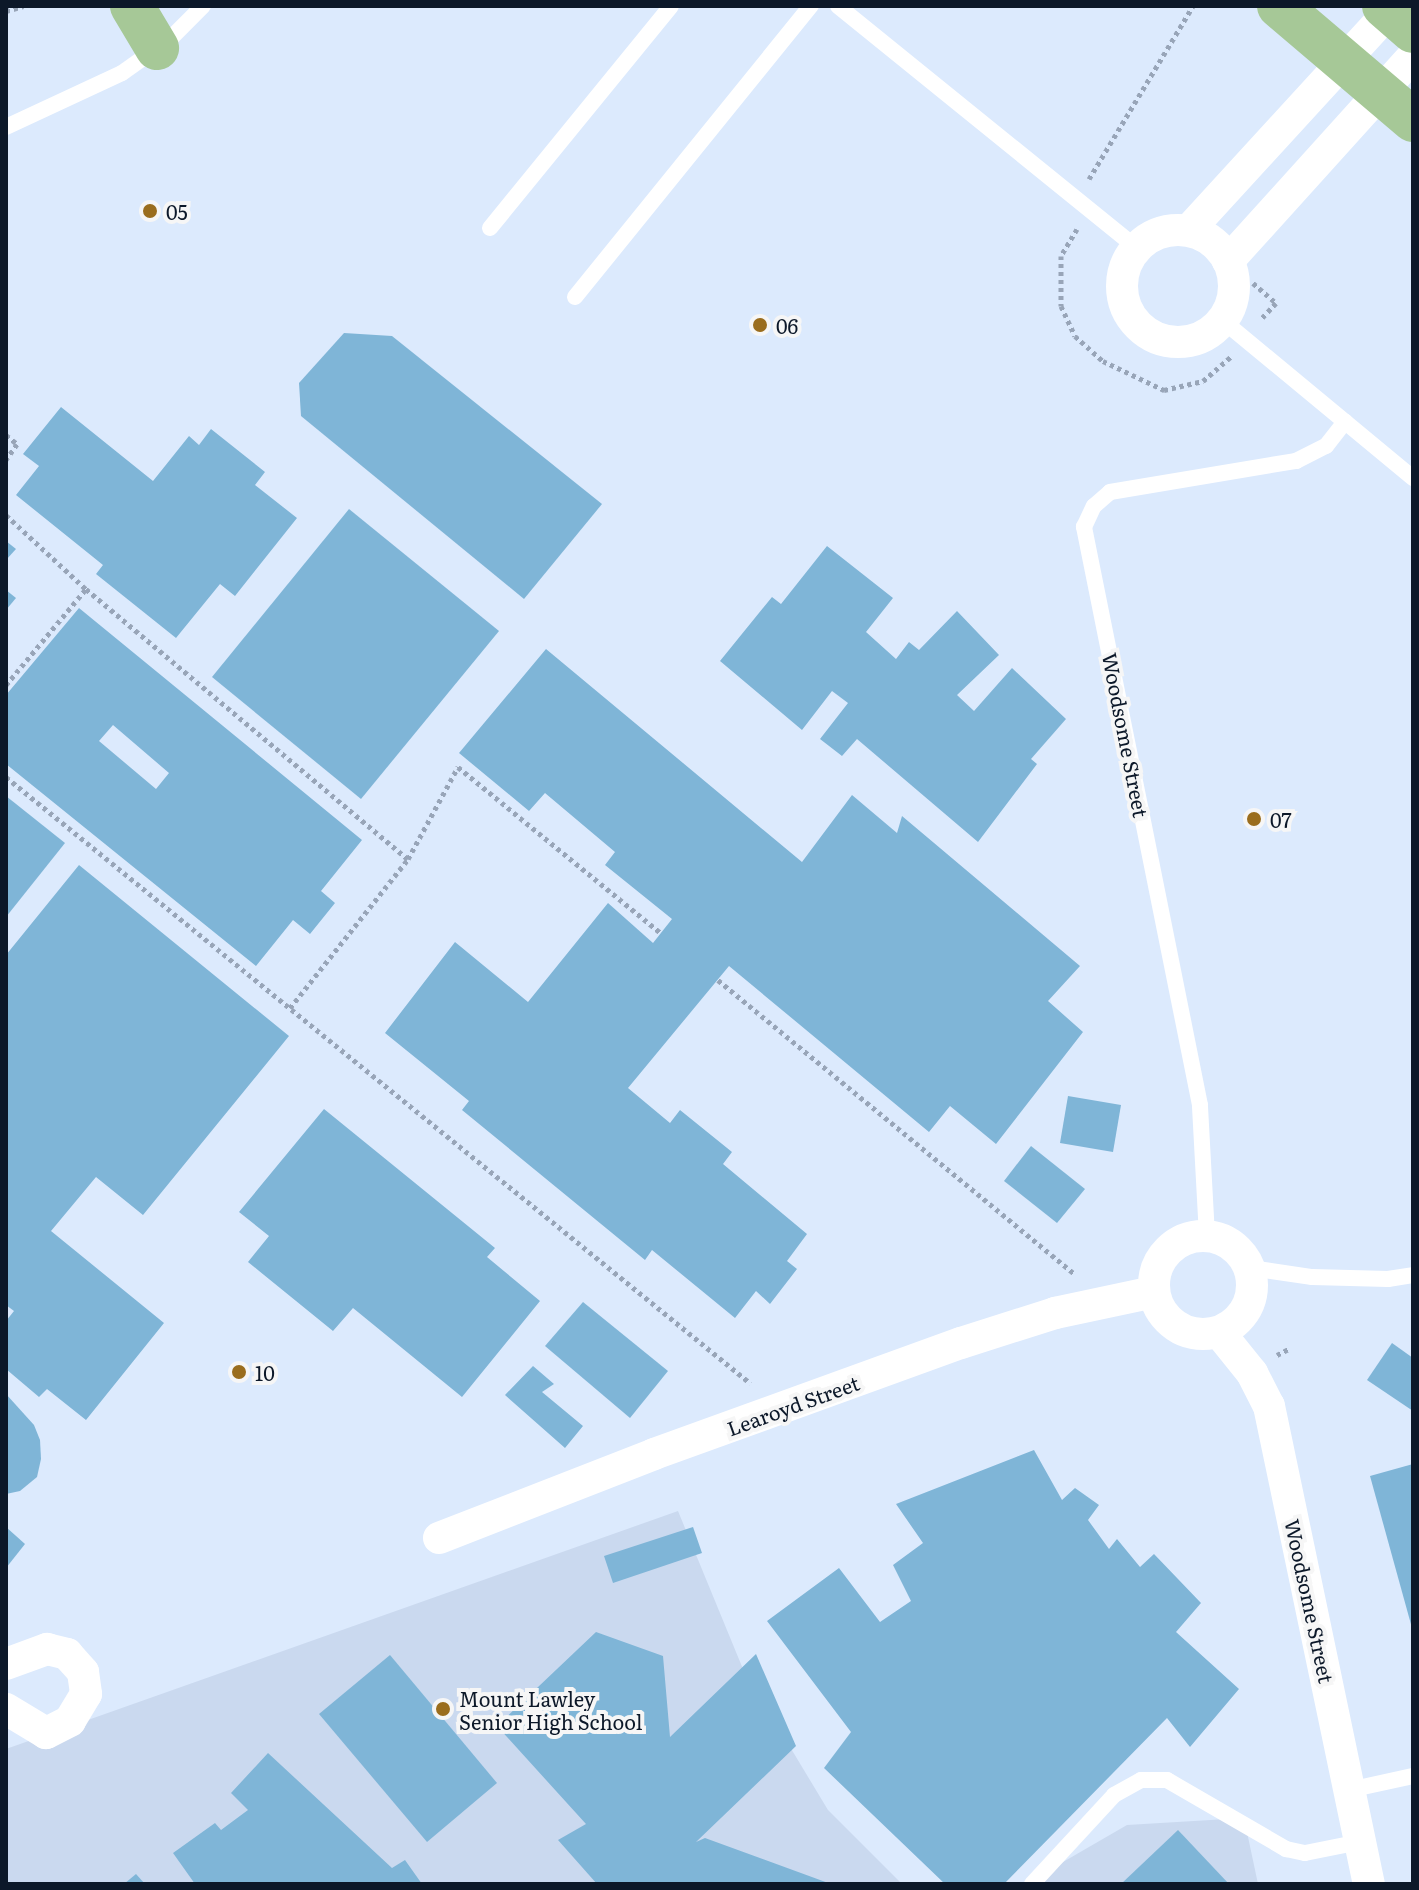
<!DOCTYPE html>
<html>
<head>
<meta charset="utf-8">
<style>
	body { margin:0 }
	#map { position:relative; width:1419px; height:1890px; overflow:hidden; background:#dceafd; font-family:Literata,serif }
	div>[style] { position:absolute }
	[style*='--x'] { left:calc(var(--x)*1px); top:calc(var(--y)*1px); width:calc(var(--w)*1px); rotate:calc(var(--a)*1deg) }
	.built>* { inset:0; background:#cad9ef }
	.building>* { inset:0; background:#7fb5d7 }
	.path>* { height:5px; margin-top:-2.5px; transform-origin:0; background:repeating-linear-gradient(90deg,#98a5b8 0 4px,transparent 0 8px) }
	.lane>* { height:16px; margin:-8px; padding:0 8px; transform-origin:8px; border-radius:8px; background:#fff }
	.street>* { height:32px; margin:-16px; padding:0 16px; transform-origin:16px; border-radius:16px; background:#fff }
	.street>.ring { margin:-16px; padding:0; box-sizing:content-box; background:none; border:32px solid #fff; border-radius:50% }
	.primary>* { height:44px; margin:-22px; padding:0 22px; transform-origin:22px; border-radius:22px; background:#a6c897 }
	.dots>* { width:22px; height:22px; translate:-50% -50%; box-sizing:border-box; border:4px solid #f6f6f6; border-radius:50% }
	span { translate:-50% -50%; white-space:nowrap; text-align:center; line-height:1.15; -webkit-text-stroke:8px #f6f6f6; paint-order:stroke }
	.poi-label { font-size:20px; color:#0c1829 }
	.left { translate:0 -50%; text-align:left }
	.street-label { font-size:20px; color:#0c1829 }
	.frame { position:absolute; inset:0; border:8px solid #0c1829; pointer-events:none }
</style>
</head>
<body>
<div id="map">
	<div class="built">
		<div style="clip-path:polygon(678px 1511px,743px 1669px,828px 1810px,902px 1884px,6px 1884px,6px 1749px)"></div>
		<div style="clip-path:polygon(1244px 1818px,1258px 1884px,1025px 1884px,1127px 1825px)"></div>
	</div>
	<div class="building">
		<div style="clip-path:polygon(344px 333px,392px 336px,602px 504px,524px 599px,301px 416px,299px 383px)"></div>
		<div style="clip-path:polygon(61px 407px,153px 481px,189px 436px,199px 445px,211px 429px,265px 472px,255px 485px,297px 518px,235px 596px,220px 584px,176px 638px,96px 574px,103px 565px,16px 495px,39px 466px,23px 454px)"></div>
		<div style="clip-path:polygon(349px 509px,499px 631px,361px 799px,212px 677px)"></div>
		<div style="clip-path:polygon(6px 541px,16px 549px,6px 560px)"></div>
		<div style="clip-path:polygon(827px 546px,893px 598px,866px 632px,896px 659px,909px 642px,919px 650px,957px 611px,999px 655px,957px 695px,974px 711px,1012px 668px,1066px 719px,1031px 759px,1037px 764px,978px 842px,857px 739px,842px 756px,820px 739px,848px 703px,832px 691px,802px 730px,720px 661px,772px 597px,781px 604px)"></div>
		<div style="clip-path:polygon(6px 590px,16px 598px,6px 610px)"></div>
		<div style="clip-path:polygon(evenodd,79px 608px,362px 840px,321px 891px,335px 903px,310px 934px,293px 920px,256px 966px,6px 764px,6px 695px,79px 608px,113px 725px,169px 773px,156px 789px,99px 741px,113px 725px)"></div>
		<div style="clip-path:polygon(546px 649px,802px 862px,852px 795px,897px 833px,902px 816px,1080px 966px,1048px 1001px,1083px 1032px,996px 1144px,950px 1106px,929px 1132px,729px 966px,628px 1088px,670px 1123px,680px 1110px,732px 1152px,723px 1164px,807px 1234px,787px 1261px,797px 1269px,770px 1304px,756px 1291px,735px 1318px,652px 1250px,645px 1260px,462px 1110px,469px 1101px,385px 1033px,455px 942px,528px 1002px,608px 903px,653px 943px,672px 919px,605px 865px,615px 852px,545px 793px,529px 811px,459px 753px)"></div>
		<div style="clip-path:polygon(6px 796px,65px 843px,6px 917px)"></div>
		<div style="clip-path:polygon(79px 865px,289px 1036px,143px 1215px,96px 1177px,51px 1231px,164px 1323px,86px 1420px,47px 1389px,39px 1397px,6px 1369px,6px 1321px,14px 1311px,6px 1305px,6px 955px)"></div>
		<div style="clip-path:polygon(1068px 1096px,1121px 1105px,1113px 1152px,1060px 1143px)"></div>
		<div style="clip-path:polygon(324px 1109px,495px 1248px,487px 1257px,540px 1301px,462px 1397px,353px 1308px,333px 1331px,248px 1262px,269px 1236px,239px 1212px)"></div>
		<div style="clip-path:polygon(1031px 1146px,1085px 1189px,1057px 1223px,1004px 1181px)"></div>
		<div style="clip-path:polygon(583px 1302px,668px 1371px,630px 1418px,545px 1346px)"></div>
		<div style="clip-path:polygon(1392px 1343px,1413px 1358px,1413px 1411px,1367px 1380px)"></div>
		<div style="clip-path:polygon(533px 1366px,554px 1384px,542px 1392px,583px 1426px,565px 1448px,505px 1395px)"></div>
		<div style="clip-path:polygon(6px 1394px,34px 1425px,40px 1440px,41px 1459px,37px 1477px,20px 1491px,6px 1494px)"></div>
		<div style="clip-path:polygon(1034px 1450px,1062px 1500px,1075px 1488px,1099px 1505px,1088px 1520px,1109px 1549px,1117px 1539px,1140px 1567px,1154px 1554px,1201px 1603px,1176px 1632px,1239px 1689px,1190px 1747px,1167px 1718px,1004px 1884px,945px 1884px,824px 1768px,851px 1732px,767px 1621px,839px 1568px,880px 1622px,911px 1601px,893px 1565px,923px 1543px,896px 1504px)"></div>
		<div style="clip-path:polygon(1413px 1464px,1413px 1628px,1412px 1628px,1370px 1476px)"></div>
		<div style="clip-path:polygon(6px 1527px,25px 1544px,6px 1568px)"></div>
		<div style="clip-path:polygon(693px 1527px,702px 1553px,613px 1583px,604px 1556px)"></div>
		<div style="clip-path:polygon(596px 1632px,663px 1656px,670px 1737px,756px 1654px,796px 1746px,696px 1842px,705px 1838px,831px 1884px,597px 1884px,558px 1840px,586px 1824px,497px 1726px)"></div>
		<div style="clip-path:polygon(390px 1655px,497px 1783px,427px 1842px,319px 1714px)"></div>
		<div style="clip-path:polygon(268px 1753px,392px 1868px,405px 1860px,422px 1884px,195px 1884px,173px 1853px,215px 1823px,221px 1830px,248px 1810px,231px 1793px)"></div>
		<div style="clip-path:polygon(1178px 1830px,1229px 1884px,1121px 1884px)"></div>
		<div style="clip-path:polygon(136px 1874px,145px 1884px,124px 1884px)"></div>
	</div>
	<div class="path">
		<div style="--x:6;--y:11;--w:18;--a:-16"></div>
		<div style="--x:1089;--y:179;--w:202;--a:-59"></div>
		<div style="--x:1077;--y:229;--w:31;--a:121"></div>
		<div style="--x:1061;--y:256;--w:50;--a:90"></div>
		<div style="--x:1061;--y:306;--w:33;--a:65"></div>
		<div style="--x:1075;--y:336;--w:38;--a:42"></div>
		<div style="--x:1103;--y:361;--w:68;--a:25.4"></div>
		<div style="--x:1164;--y:390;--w:40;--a:-13"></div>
		<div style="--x:1203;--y:381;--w:37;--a:-41"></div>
		<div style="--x:1253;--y:283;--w:30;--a:41"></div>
		<div style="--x:1276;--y:303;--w:23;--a:133"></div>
		<div style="--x:6;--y:435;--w:14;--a:39"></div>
		<div style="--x:17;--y:444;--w:19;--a:125"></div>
		<div style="--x:6;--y:515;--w:109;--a:42.8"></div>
		<div style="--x:86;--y:589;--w:420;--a:40"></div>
		<div style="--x:6;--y:685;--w:125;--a:-50.2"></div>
		<div style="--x:6;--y:777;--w:960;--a:39.16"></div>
		<div style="--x:718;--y:980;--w:462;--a:39.5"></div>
		<div style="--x:290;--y:1008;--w:190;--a:-51.6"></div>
		<div style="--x:408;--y:859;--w:105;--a:-61.5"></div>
		<div style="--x:458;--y:767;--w:262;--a:39.3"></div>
		<div style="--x:1277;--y:1355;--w:13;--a:-27"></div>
	</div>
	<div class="lane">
		<div style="--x:838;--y:6;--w:383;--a:39"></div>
		<div style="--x:6;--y:127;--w:128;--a:-25"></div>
		<div style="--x:122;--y:73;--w:60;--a:-35.5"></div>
		<div style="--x:171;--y:38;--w:45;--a:-45"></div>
		<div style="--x:490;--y:228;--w:286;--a:-50.8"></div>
		<div style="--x:575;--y:297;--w:375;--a:-51"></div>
		<div style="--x:1222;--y:320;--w:248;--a:39.6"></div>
		<div style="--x:1207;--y:1236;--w:131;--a:-93.1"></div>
		<div style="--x:1200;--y:1105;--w:590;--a:-101.35"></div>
		<div style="--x:1084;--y:527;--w:23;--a:-65"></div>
		<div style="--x:1094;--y:506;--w:21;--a:-41"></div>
		<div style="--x:1110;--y:492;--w:189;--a:-9.5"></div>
		<div style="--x:1296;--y:461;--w:34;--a:-27"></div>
		<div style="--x:1326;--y:446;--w:31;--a:-52"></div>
		<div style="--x:1250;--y:1268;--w:63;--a:8.3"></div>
		<div style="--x:1312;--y:1277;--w:76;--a:1.5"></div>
		<div style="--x:1388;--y:1279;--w:25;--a:-9"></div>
		<div style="--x:1349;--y:1790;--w:66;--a:-12.3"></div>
		<div style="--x:1032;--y:1884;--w:121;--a:-47.3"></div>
		<div style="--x:1114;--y:1795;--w:31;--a:-29"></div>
		<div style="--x:1141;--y:1780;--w:26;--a:0"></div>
		<div style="--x:1167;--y:1780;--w:138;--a:30.1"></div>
		<div style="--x:1286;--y:1849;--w:19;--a:12"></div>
		<div style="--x:1305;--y:1853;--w:56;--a:-11.3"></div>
	</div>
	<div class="street">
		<div style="--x:1189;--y:230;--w:297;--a:-47.5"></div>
		<div class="ring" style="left:1122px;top:230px;width:80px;height:80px"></div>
		<div style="--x:1228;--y:261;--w:276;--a:-47.9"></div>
		<div class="ring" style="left:1154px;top:1236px;width:66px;height:66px"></div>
		<div style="--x:1219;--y:1332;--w:53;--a:51.2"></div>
		<div style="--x:1252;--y:1373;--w:37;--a:63"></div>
		<div style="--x:1269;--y:1406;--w:488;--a:78.2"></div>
		<div style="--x:439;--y:1538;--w:231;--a:-21.3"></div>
		<div style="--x:654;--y:1454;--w:326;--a:-19.9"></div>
		<div style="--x:961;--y:1343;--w:99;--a:-17.7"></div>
		<div style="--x:1055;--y:1313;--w:101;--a:-12"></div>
		<div style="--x:6;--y:1664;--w:44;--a:-20.1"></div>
		<div style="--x:47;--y:1649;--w:21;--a:14"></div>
		<div style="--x:67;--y:1654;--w:24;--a:48"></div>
		<div style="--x:83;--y:1672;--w:22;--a:82"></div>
		<div style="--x:86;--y:1694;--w:31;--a:121"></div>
		<div style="--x:70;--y:1721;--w:27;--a:153"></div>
		<div style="--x:46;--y:1733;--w:47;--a:-149"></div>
	</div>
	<div class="primary">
		<div style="--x:132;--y:6;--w:49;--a:59.2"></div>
		<div style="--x:1279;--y:6;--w:176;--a:40.4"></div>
		<div style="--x:1384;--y:6;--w:38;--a:41"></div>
	</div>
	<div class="dots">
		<div style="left:150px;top:211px;background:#9a6d1d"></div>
		<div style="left:760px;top:325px;background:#9a6d1d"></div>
		<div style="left:1254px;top:819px;background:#9a6d1d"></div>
		<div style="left:239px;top:1372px;background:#9a6d1d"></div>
		<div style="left:443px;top:1709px;background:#9a6d1d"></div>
	</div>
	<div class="poi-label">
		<span class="left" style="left:166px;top:211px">05</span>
		<span class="left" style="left:776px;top:325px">06</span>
		<span class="left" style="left:1270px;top:819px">07</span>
		<span class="left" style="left:255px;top:1372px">10</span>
		<span class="left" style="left:459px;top:1710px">Mount Lawley<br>Senior High School</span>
	</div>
	<div class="street-label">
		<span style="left:1126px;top:735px;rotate:79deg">Woodsome Street</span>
		<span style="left:793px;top:1405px;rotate:-20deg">Learoyd Street</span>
		<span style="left:1310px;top:1601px;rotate:78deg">Woodsome Street</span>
	</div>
	<div class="frame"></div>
</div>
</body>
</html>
